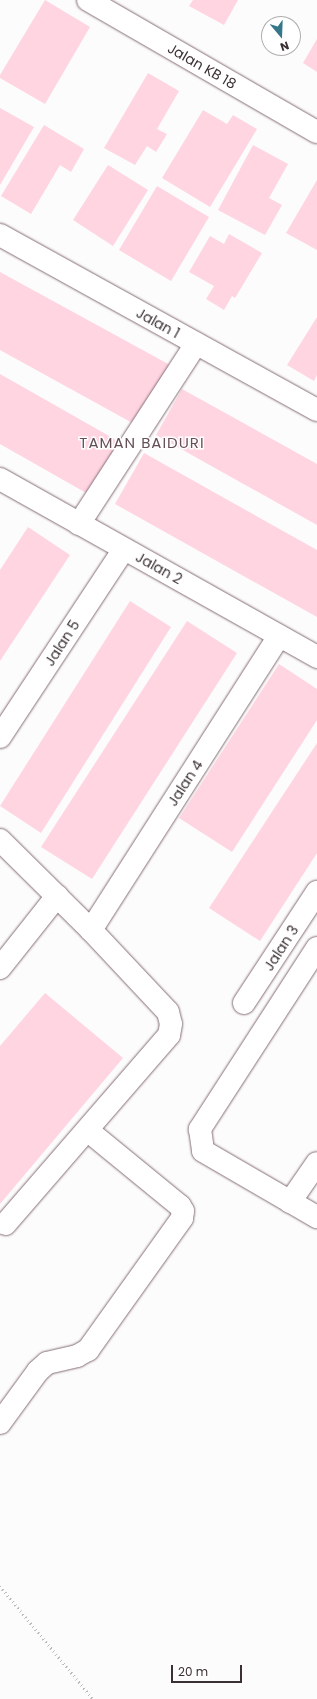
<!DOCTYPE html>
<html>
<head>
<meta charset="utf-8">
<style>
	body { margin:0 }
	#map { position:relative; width:317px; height:1699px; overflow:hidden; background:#fcfcfc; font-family:Poppins,sans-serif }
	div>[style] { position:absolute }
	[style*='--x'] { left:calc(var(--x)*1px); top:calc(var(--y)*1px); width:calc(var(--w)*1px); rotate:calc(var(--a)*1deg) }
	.building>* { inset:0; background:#ffd5e2 }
	.path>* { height:2.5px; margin-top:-1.25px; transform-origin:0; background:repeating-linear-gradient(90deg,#bdb9ba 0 1px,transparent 0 4px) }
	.roads { filter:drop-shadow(0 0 1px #856d75) drop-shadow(0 0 1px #856d75) }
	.minor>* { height:22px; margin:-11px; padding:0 11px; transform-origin:11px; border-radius:11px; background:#fff }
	span { translate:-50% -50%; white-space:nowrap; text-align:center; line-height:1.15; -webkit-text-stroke:3px #fff; paint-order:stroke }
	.street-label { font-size:14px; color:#3b3134 }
	.neighbourhood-label { font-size:15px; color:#665057; letter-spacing:1px }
	.north { position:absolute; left:261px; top:16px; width:40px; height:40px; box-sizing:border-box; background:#fff; border:1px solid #b1adae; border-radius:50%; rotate:161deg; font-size:11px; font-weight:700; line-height:16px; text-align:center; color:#3b3134 }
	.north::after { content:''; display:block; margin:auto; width:14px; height:18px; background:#357789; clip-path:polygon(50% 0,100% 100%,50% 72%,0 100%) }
	.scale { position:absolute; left:171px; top:1665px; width:71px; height:18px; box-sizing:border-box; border:2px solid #3b3134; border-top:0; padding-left:5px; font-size:12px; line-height:14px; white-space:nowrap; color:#3b3134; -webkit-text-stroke:3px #fff; paint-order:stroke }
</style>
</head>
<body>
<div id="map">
	<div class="building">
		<div style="clip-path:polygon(45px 0,90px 27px,45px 104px,0 78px,0 75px)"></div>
		<div style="clip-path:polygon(193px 0,238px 0,224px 25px,189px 6px)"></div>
		<div style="clip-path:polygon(317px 39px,317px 72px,303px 63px)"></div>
		<div style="clip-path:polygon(148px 73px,179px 91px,157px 129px,167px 134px,156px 152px,147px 146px,135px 165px,104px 148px)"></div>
		<div style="clip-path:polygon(0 108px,34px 127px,0 185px)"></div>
		<div style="clip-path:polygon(203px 110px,227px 124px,233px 115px,257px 129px,210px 207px,162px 178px)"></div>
		<div style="clip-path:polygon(44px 125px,84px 149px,71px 172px,60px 165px,31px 214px,1px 196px)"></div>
		<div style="clip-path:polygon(253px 145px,288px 164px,269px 198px,282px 205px,265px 235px,218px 210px)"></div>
		<div style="clip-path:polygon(108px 165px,148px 190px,113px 246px,73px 220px)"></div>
		<div style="clip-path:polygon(317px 180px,317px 250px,286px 233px)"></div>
		<div style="clip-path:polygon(157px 186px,209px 217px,171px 281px,119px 250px)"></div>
		<div style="clip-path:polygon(229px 234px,262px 253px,235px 298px,232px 296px,224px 310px,206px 299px,214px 286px,189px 272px,210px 236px,224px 244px)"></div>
		<div style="clip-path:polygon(0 272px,170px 365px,136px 425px,0 350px)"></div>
		<div style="clip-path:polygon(317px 317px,317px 375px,314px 381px,287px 365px)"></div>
		<div style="clip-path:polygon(0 374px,125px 445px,95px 498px,0 444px)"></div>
		<div style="clip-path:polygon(182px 389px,317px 464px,317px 525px,156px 435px)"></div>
		<div style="clip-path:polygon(144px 453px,317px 550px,317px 617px,115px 504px)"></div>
		<div style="clip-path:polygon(28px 527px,70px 555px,0 661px,0 570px)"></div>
		<div style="clip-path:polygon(130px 601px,171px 627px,41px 833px,0 806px)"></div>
		<div style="clip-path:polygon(187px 621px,237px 653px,92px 879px,41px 847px)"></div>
		<div style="clip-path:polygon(279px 664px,317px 689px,317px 720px,232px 852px,179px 818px)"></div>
		<div style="clip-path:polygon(317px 743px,317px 853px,260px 941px,209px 908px)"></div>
		<div style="clip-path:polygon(45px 993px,123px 1058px,0 1204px,0 1046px)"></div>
	</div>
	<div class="path">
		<div style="--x:0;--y:1586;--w:146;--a:50.5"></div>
	</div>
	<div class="roads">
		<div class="minor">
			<div style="--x:88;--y:0;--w:264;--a:30"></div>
			<div style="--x:0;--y:235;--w:362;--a:28.9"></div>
			<div style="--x:0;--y:479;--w:364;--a:29.3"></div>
			<div style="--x:79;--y:524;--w:215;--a:-57"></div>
			<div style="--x:0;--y:737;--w:225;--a:-56.6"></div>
			<div style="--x:0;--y:840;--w:128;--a:44.7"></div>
			<div style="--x:91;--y:930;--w:112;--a:46.8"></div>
			<div style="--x:168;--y:1012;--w:12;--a:76"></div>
			<div style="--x:171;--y:1024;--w:11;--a:100"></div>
			<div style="--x:169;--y:1035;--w:250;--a:130.9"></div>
			<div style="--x:91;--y:930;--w:349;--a:-57.4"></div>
			<div style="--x:317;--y:948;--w:216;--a:122.9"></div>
			<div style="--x:200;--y:1129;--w:22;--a:82"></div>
			<div style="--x:203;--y:1151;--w:132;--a:30.1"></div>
			<div style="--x:0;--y:968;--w:92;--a:-51.6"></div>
			<div style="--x:244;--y:1003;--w:133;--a:-56.7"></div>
			<div style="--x:290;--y:1202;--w:47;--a:-55.3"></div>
			<div style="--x:0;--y:1423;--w:64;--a:-53.8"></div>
			<div style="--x:38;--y:1371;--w:12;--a:-42"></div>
			<div style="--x:47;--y:1363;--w:31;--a:-13"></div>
			<div style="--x:77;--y:1356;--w:13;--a:-29"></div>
			<div style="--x:88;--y:1350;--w:162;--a:-54.5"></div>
			<div style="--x:182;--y:1218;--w:7;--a:-82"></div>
			<div style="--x:183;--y:1211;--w:6;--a:-121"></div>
			<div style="--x:180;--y:1206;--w:120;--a:-140.7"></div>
		</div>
	</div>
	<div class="street-label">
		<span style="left:202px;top:66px;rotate:30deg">Jalan KB 18</span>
		<span style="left:158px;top:323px;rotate:29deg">Jalan 1</span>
		<span style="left:159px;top:568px;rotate:29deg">Jalan 2</span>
		<span style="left:62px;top:643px;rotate:-57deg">Jalan 5</span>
		<span style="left:185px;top:783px;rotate:-57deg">Jalan 4</span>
		<span style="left:281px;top:948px;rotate:-57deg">Jalan 3</span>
	</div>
	<div class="neighbourhood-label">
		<span style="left:142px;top:443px">TAMAN BAIDURI</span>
	</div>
	<div class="north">N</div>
	<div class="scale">20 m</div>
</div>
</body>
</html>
